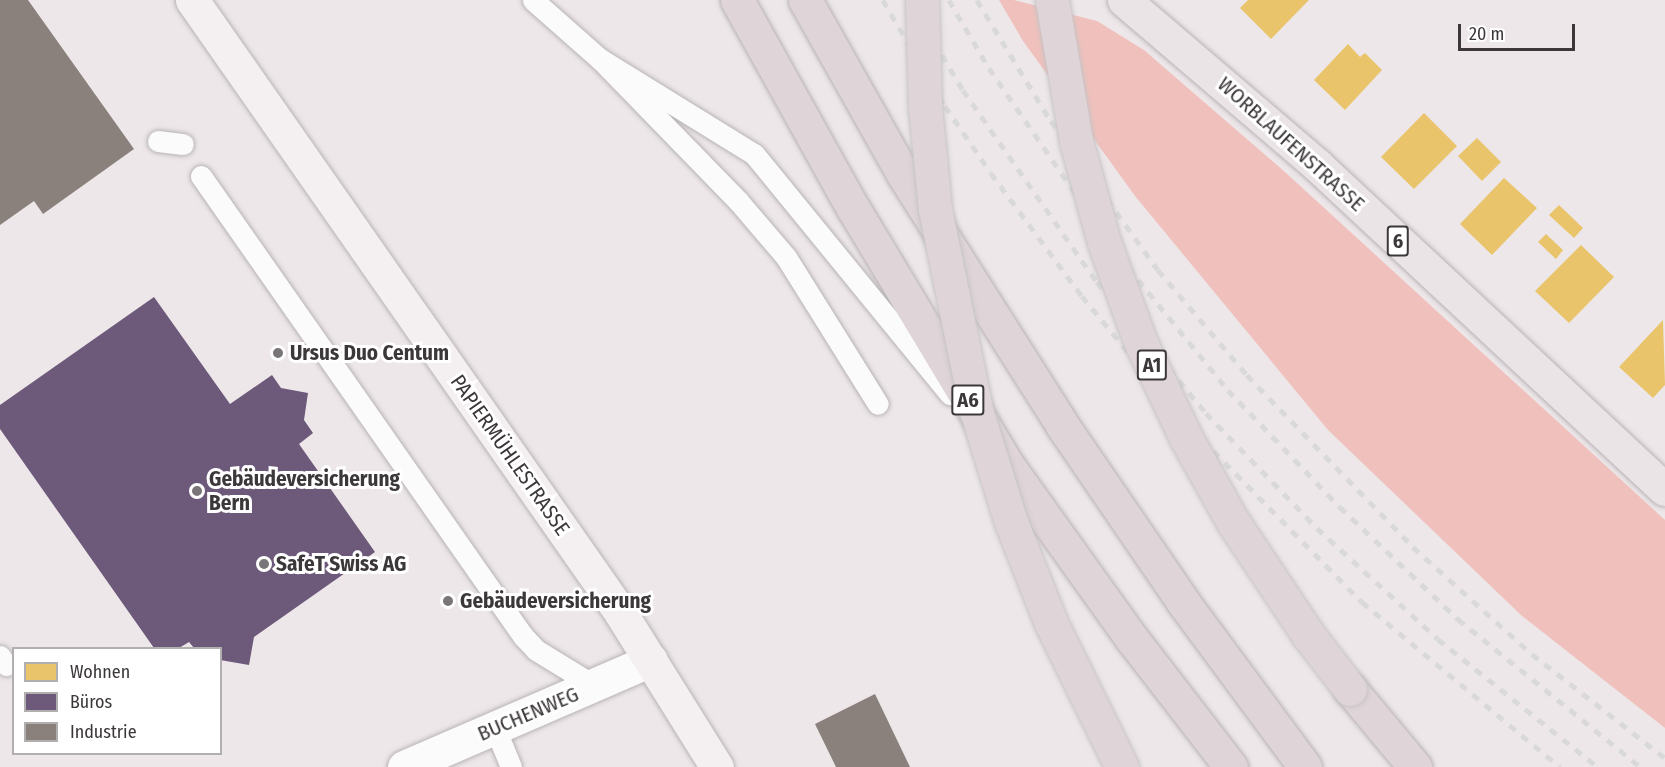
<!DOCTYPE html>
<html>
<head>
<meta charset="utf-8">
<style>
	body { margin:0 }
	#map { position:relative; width:1665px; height:767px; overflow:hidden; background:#ede7ea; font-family:"Fira Sans Condensed",sans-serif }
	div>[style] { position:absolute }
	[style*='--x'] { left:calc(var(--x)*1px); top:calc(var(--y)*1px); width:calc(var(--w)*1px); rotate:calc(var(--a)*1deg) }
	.forest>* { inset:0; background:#f0c1bc }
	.homes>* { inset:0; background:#e9c46a }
	.offices>* { inset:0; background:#6d597a }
	.industry>* { inset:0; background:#8a817c }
	.roads { filter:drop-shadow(0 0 2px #b8b3b5) drop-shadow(0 0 2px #b8b3b5) }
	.service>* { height:21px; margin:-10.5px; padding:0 10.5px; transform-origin:10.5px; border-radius:10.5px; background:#fcfbfc }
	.minor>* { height:33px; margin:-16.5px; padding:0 16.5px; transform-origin:16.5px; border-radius:16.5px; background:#fcfbfc }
	.secondary>* { height:33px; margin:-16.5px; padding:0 16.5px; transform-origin:16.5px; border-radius:16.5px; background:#f4f0f1 }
	.primary>* { height:33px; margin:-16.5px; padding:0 16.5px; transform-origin:16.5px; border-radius:16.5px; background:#eae4e6 }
	.motorway>* { height:33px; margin:-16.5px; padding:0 16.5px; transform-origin:16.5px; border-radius:16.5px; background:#dfd4d7 }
	.rail>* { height:4.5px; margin-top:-2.25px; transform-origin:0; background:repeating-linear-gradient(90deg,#dad9da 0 8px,transparent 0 16px) }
	.bridges { filter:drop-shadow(0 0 2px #c6c3c5) drop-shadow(0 0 2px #c6c3c5) }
	.motorway-bridge>* { height:33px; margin:-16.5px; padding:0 16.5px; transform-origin:16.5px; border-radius:16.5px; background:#dfd4d7 }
	.dots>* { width:16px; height:16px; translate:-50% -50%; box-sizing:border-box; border:3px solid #fff; border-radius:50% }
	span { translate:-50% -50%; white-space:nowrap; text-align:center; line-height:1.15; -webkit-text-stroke:6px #fff; paint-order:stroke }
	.shield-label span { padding:2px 4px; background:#fff; border:2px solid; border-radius:4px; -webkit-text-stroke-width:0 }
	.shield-label { font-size:20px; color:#3c383a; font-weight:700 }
	.street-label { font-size:21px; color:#3c383a }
	.poi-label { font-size:21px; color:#3c383a; font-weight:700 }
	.left { translate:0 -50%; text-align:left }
	.legend { position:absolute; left:12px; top:647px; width:210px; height:108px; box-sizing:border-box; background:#fff; border:2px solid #b1afb0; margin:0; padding:8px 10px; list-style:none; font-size:18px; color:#3c383a }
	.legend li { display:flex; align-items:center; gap:12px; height:30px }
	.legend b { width:30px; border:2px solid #b1afb0 }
	.scale { position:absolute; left:1458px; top:24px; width:117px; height:27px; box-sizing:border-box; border:3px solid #3c383a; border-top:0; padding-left:8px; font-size:18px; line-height:21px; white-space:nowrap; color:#3c383a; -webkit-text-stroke:4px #fff; paint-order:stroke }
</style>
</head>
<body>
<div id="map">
	<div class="forest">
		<div style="clip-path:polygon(999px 0,1014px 0,1097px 21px,1144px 50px,1285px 172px,1665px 520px,1665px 728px,1522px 616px,1328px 430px,1135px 196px,1023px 41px)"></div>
	</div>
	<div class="homes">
		<div style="clip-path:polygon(1248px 0,1309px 0,1271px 39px,1240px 8px)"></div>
		<div style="clip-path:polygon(1348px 44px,1360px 57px,1365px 53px,1382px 70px,1345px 110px,1314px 80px)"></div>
		<div style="clip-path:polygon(1424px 113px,1457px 146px,1414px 189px,1381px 157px)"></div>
		<div style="clip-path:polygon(1477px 138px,1501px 162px,1482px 181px,1458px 156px)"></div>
		<div style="clip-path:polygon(1504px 178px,1537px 208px,1492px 255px,1460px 224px)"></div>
		<div style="clip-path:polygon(1559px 205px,1583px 228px,1574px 238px,1549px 215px)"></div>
		<div style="clip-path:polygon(1546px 234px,1563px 250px,1556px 259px,1538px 242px)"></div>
		<div style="clip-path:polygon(1581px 245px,1614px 277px,1569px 323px,1535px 291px)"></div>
		<div style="clip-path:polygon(1663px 320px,1665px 385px,1653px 398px,1619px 367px)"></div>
	</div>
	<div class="offices">
		<div style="clip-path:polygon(154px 297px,230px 404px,272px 375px,281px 388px,308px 393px,304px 420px,313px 433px,299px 444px,375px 552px,254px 637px,249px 665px,220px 660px,220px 648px,194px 648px,189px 642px,179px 648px,154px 648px,0 429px,0 405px)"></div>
	</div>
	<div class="industry">
		<div style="clip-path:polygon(0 0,28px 0,134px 149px,43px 214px,34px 201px,0 225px)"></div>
		<div style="clip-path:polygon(875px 694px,910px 767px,836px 767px,815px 724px)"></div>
	</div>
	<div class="roads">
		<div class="service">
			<div style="--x:533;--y:0;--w:89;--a:41.4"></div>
			<div style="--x:600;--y:59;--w:199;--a:45.8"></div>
			<div style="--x:739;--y:202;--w:72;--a:49.5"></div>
			<div style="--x:786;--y:257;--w:173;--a:58"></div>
			<div style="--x:600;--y:59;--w:181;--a:31.7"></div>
			<div style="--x:754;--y:154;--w:310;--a:50.8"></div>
			<div style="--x:158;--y:141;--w:25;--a:7"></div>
			<div style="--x:201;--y:176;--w:562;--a:55.01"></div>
			<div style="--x:523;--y:636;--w:19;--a:47"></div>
			<div style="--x:536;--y:650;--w:69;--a:31.4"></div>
			<div style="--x:0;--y:656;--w:11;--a:56"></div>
			<div style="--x:495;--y:728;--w:42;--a:67.7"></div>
		</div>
		<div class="minor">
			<div style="--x:404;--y:767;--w:269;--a:-23.4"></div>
		</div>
		<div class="secondary">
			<div style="--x:192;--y:0;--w:747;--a:55.03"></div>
			<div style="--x:620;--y:612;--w:183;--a:58"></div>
		</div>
		<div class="primary">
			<div style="--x:1124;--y:0;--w:254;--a:40.5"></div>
			<div style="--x:1317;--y:165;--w:475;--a:43"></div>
		</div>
		<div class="motorway">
			<div style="--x:737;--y:0;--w:238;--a:60.9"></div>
			<div style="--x:853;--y:208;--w:297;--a:59"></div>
			<div style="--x:1006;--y:463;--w:216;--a:54.4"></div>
			<div style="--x:1132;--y:639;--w:162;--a:52.3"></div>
			<div style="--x:805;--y:0;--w:200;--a:60.6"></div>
			<div style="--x:903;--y:174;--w:297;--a:57.6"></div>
			<div style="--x:1062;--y:425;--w:214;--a:55.6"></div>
			<div style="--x:1183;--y:602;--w:205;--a:53.5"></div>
			<div style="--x:1350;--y:689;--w:102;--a:50.2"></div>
		</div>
	</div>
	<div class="rail">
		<div style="--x:883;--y:0;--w:123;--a:59.7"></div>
		<div style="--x:945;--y:106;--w:81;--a:55.5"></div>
		<div style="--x:991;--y:173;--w:153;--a:53.5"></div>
		<div style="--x:1082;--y:296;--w:171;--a:50.5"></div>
		<div style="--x:1191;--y:428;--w:244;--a:45.5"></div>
		<div style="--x:1362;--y:602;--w:258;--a:39.8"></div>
		<div style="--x:909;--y:0;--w:105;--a:59"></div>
		<div style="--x:963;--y:90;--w:234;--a:55.1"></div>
		<div style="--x:1097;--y:282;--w:170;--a:50.2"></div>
		<div style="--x:1206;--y:413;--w:160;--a:46"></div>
		<div style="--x:1317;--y:528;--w:164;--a:42.5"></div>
		<div style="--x:1438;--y:639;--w:205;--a:38.7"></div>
		<div style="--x:949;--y:0;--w:79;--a:59.5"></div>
		<div style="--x:989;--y:68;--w:227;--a:55.4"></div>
		<div style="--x:1118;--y:255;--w:174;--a:50.8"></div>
		<div style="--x:1228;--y:390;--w:162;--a:46.3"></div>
		<div style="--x:1340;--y:507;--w:163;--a:43.5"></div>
		<div style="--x:1458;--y:619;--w:235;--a:39"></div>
		<div style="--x:977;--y:0;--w:142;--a:58.6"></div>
		<div style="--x:1051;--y:121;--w:183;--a:54.3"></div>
		<div style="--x:1158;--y:270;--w:138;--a:49.7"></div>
		<div style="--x:1247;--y:375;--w:239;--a:46"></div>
		<div style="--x:1413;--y:547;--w:160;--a:42"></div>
		<div style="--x:1532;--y:654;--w:169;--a:38"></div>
	</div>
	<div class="bridges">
		<div class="motorway-bridge">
			<div style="--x:922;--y:0;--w:107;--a:88.4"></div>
			<div style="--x:925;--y:107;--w:102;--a:84.4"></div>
			<div style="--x:935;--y:209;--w:208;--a:78.4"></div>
			<div style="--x:977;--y:413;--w:114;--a:72.7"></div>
			<div style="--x:1011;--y:522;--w:109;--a:68.4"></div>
			<div style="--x:1051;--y:623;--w:161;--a:63.8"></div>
			<div style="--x:1052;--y:0;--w:143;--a:80.3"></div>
			<div style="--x:1076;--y:141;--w:105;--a:74.5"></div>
			<div style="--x:1104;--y:242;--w:105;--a:70"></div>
			<div style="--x:1140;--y:341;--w:107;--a:64.6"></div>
			<div style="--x:1186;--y:438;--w:96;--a:60.8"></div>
			<div style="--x:1233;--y:522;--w:137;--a:56.3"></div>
			<div style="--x:1309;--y:636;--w:67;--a:52.3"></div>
		</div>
	</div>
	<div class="dots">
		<div style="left:278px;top:353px;background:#7a7578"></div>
		<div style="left:197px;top:491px;background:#7a7578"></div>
		<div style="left:264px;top:564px;background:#7a7578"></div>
		<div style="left:448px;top:601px;background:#7a7578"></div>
	</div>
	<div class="shield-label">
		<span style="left:1398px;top:241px">6</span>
		<span style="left:1152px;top:365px">A1</span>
		<span style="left:968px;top:400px">A6</span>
	</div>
	<div class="street-label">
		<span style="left:1291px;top:144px;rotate:42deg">WORBLAUFENSTRASSE</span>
		<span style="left:510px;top:455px;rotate:55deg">PAPIERMÜHLESTRASSE</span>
		<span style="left:528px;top:714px;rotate:-23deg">BUCHENWEG</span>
	</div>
	<div class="poi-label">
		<span class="left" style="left:290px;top:353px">Ursus Duo Centum</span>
		<span class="left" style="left:209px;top:491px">Gebäudeversicherung<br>Bern</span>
		<span class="left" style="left:276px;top:564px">SafeT Swiss AG</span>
		<span class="left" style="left:460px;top:601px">Gebäudeversicherung</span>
	</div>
	<ul class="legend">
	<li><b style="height:16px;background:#e9c46a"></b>Wohnen</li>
	<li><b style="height:16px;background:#6d597a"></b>Büros</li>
	<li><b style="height:16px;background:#8a817c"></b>Industrie</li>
	</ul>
	<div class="scale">20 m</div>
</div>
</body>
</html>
